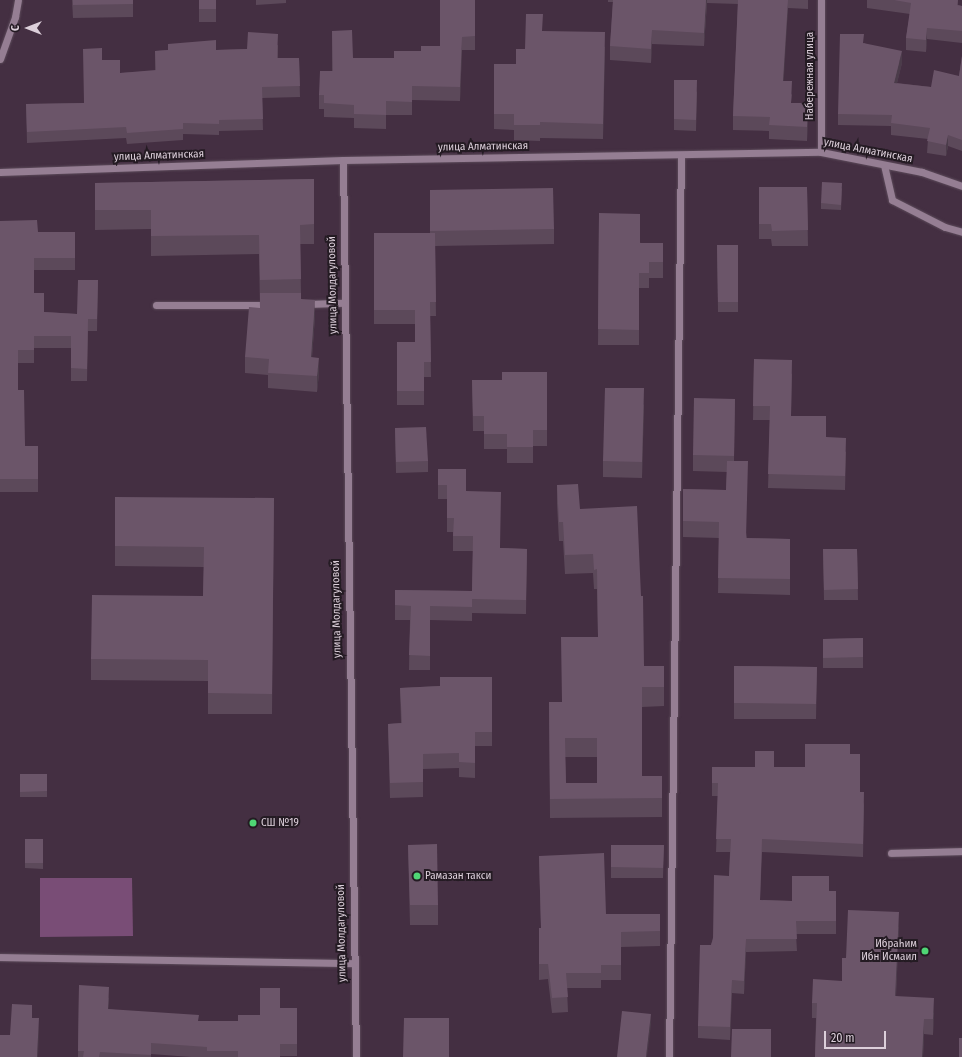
<!DOCTYPE html>
<html>
<head>
<meta charset="utf-8">
<style>
	body { margin:0 }
	#map { position:relative; width:962px; height:1057px; overflow:hidden; background:#442f42; font-family:"Fira Sans Condensed",sans-serif }
	div>[style] { position:absolute }
	[style*='--x'] { left:calc(var(--x)*1px); top:calc(var(--y)*1px); width:calc(var(--w)*1px); rotate:calc(var(--a)*1deg) }
	.green>* { inset:0; background:#794d76 }
	.roads { filter:drop-shadow(0 0 1px #5c4b5a) drop-shadow(0 0 1px #5c4b5a) }
	.minor>* { height:7px; margin:-3.5px; padding:0 3.5px; transform-origin:3.5px; border-radius:3.5px; background:#957e93 }
	.wall>* { inset:0; background:#5c495a }
	.shaded-wall>* { inset:0; background:#4b3c4a }
	.building>* { inset:0; background:#6b5569 }
	.dots>* { width:11px; height:11px; translate:-50% -50%; box-sizing:border-box; border:2px solid #241b23; border-radius:50% }
	span { translate:-50% -50%; white-space:nowrap; text-align:center; line-height:1.15; -webkit-text-stroke:4px #241b23; paint-order:stroke }
	.street-label { font-size:11px; color:#dccfda }
	.poi-label { font-size:11px; color:#dccfda }
	.left { translate:0 -50%; text-align:left }
	.right { translate:-100% -50%; text-align:right }
	.north { position:absolute; left:8px; top:8px; width:40px; height:40px; -webkit-text-stroke:3px #241b23; paint-order:stroke; rotate:270deg; font-size:11px; font-weight:700; line-height:16px; text-align:center; color:#dccfda }
	.north::after { content:''; display:block; margin:auto; width:14px; height:18px; background:#dccfda; clip-path:polygon(50% 0,100% 100%,50% 72%,0 100%) }
	.scale { position:absolute; left:824px; top:1031px; width:62px; height:18px; box-sizing:border-box; border:2px solid #dccfda; border-top:0; padding-left:5px; font-size:12px; line-height:14px; white-space:nowrap; color:#dccfda; -webkit-text-stroke:3px #241b23; paint-order:stroke }
</style>
</head>
<body>
<div id="map">
	<div class="green">
		<div style="clip-path:polygon(40px 878px,132px 878px,133px 936px,40px 937px)"></div>
	</div>
	<div class="roads">
		<div class="minor">
			<div style="--x:821;--y:0;--w:152;--a:90"></div>
			<div style="--x:0;--y:59;--w:45;--a:-70.3"></div>
			<div style="--x:15;--y:17;--w:17;--a:-80"></div>
			<div style="--x:343;--y:160;--w:897;--a:89.17"></div>
			<div style="--x:884;--y:165;--w:36;--a:77"></div>
			<div style="--x:892;--y:200;--w:59;--a:27"></div>
			<div style="--x:945;--y:227;--w:18;--a:16"></div>
			<div style="--x:0;--y:172;--w:343;--a:-2"></div>
			<div style="--x:343;--y:160;--w:478;--a:-1"></div>
			<div style="--x:821;--y:152;--w:103;--a:11.2"></div>
			<div style="--x:922;--y:172;--w:42;--a:19.3"></div>
			<div style="--x:307;--y:304;--w:37;--a:-2"></div>
			<div style="--x:156;--y:305;--w:112;--a:0"></div>
			<div style="--x:891;--y:853;--w:71;--a:-1.6"></div>
			<div style="--x:0;--y:957;--w:354;--a:1"></div>
			<div style="--x:669;--y:1057;--w:902;--a:-89.24"></div>
		</div>
	</div>
	<div class="wall">
		<div style="clip-path:polygon(72px 0,133px 0,133px 17px,73px 18px)"></div>
		<div style="clip-path:polygon(199px 0,216px 0,216px 22px,199px 22px)"></div>
		<div style="clip-path:polygon(256px 0,286px 0,286px 3px,256px 5px)"></div>
		<div style="clip-path:polygon(475px 0,475px 50px,462px 50px,460px 101px,412px 100px,412px 115px,386px 115px,386px 129px,354px 128px,354px 118px,324px 117px,324px 109px,319px 109px,319px 95px,332px 71px,332px 31px,353px 58px,394px 58px,440px 46px)"></div>
		<div style="clip-path:polygon(608px 0,808px 0,808px 9px,788px 8px,783px 81px,792px 95px,791px 103px,808px 117px,807px 141px,769px 139px,769px 131px,733px 130px,733px 116px,738px 4px,707px 3px,704px 46px,652px 44px,651px 63px,610px 60px,610px 46px,613px 2px,608px 2px)"></div>
		<div style="clip-path:polygon(867px 0,958px 0,958px 5px,962px 6px,962px 43px,927px 39px,926px 52px,906px 50px,906px 38px,910px 14px,867px 8px)"></div>
		<div style="clip-path:polygon(543px 31px,605px 47px,603px 139px,540px 138px,540px 141px,514px 140px,514px 130px,494px 129px,494px 64px,516px 64px,525px 49px)"></div>
		<div style="clip-path:polygon(864px 43px,902px 63px,897px 83px,931px 87px,959px 76px,962px 56px,962px 151px,948px 146px,946px 156px,927px 153px,928px 139px,891px 135px,891px 126px,838px 125px,838px 114px)"></div>
		<div style="clip-path:polygon(168px 44px,216px 50px,247px 49px,278px 45px,278px 58px,299px 58px,300px 97px,262px 98px,263px 130px,219px 131px,219px 135px,183px 134px,183px 140px,127px 144px,126px 138px,27px 143px,26px 104px,84px 103px,102px 60px,120px 73px,155px 71px,155px 51px,168px 50px)"></div>
		<div style="clip-path:polygon(697px 91px,696px 131px,674px 130px,674px 119px)"></div>
		<div style="clip-path:polygon(314px 179px,314px 244px,300px 244px,301px 293px,301px 299px,315px 316px,312px 357px,319px 373px,317px 392px,268px 388px,268px 375px,245px 373px,245px 357px,260px 308px,259px 254px,151px 256px,151px 229px,95px 230px,95px 183px)"></div>
		<div style="clip-path:polygon(759px 187px,807px 187px,808px 246px,772px 246px,771px 239px,759px 239px)"></div>
		<div style="clip-path:polygon(842px 188px,841px 210px,821px 209px,821px 203px)"></div>
		<div style="clip-path:polygon(430px 190px,554px 229px,554px 244px,435px 246px,436px 316px,430px 316px,431px 377px,424px 377px,424px 405px,397px 405px,397px 342px,415px 342px,415px 324px,374px 324px,374px 233px,430px 233px)"></div>
		<div style="clip-path:polygon(599px 213px,663px 259px,663px 278px,649px 278px,649px 288px,639px 288px,639px 345px,598px 345px)"></div>
		<div style="clip-path:polygon(38px 232px,75px 232px,75px 270px,34px 270px,34px 293px,44px 312px,77px 314px,98px 280px,97px 331px,88px 331px,87px 381px,71px 381px,71px 348px,34px 348px,34px 363px,18px 363px,18px 390px,25px 446px,38px 446px,38px 492px,0 492px,0 426px)"></div>
		<div style="clip-path:polygon(717px 245px,738px 245px,738px 312px,718px 312px)"></div>
		<div style="clip-path:polygon(754px 359px,792px 374px,791px 416px,826px 437px,846px 452px,845px 490px,768px 488px,770px 420px,753px 420px)"></div>
		<div style="clip-path:polygon(547px 372px,547px 446px,533px 446px,533px 463px,507px 463px,507px 449px,484px 449px,484px 431px,473px 431px,472px 380px,502px 380px)"></div>
		<div style="clip-path:polygon(735px 399px,734px 461px,747px 538px,790px 539px,790px 595px,718px 593px,719px 538px,683px 537px,683px 489px,726px 490px,727px 472px,693px 471px,693px 455px)"></div>
		<div style="clip-path:polygon(644px 404px,642px 478px,603px 477px,603px 461px)"></div>
		<div style="clip-path:polygon(395px 428px,428px 461px,428px 472px,396px 473px)"></div>
		<div style="clip-path:polygon(438px 469px,466px 491px,500px 548px,527px 549px,526px 614px,472px 613px,472px 621px,430px 620px,430px 670px,409px 670px,410px 620px,395px 620px,395px 590px,472px 591px,473px 551px,453px 551px,453px 532px,447px 532px,447px 499px,438px 499px)"></div>
		<div style="clip-path:polygon(evenodd,557px 485px,580px 509px,644px 666px,664px 666px,664px 706px,642px 707px,642px 776px,662px 776px,662px 817px,550px 818px,549px 702px,562px 702px,598px 637px,597px 589px,594px 589px,593px 573px,565px 574px,563px 541px,559px 541px,557px 504px,557px 485px,565px 757px,597px 757px,597px 783px,566px 783px,565px 757px)"></div>
		<div style="clip-path:polygon(274px 498px,272px 714px,208px 714px,208px 681px,91px 680px,91px 659px,203px 596px,204px 567px,115px 566px,115px 546px)"></div>
		<div style="clip-path:polygon(823px 549px,857px 549px,858px 600px,824px 600px)"></div>
		<div style="clip-path:polygon(863px 638px,863px 668px,823px 668px,823px 639px)"></div>
		<div style="clip-path:polygon(734px 666px,817px 667px,816px 719px,734px 719px)"></div>
		<div style="clip-path:polygon(492px 677px,492px 746px,475px 746px,475px 778px,459px 777px,459px 768px,423px 769px,423px 797px,390px 798px,388px 724px,401px 723px,400px 688px,440px 686px)"></div>
		<div style="clip-path:polygon(850px 754px,860px 792px,864px 805px,863px 857px,762px 852px,760px 900px,792px 901px,829px 891px,836px 891px,836px 934px,796px 934px,797px 951px,746px 952px,744px 994px,732px 993px,730px 1040px,698px 1038px,698px 1026px,711px 945px,729px 876px,730px 852px,716px 852px,718px 796px,712px 796px,712px 767px,805px 767px)"></div>
		<div style="clip-path:polygon(20px 774px,47px 774px,47px 797px,20px 797px)"></div>
		<div style="clip-path:polygon(25px 839px,43px 839px,43px 869px,25px 868px)"></div>
		<div style="clip-path:polygon(408px 845px,438px 905px,438px 925px,410px 925px)"></div>
		<div style="clip-path:polygon(611px 845px,664px 845px,663px 878px,611px 878px)"></div>
		<div style="clip-path:polygon(539px 856px,606px 914px,660px 914px,660px 946px,621px 947px,621px 980px,601px 980px,601px 988px,567px 988px,568px 1012px,552px 1013px,548px 979px,539px 980px,539px 928px,541px 928px)"></div>
		<div style="clip-path:polygon(899px 927px,896px 996px,934px 1013px,933px 1035px,924px 1034px,923px 1057px,815px 1057px,816px 1018px,812px 1018px,812px 1003px,842px 981px,846px 958px)"></div>
		<div style="clip-path:polygon(79px 985px,109px 998px,108px 1009px,199px 1021px,238px 1021px,260px 1015px,280px 1008px,297px 1008px,297px 1056px,280px 1056px,280px 1057px,191px 1057px,151px 1054px,151px 1057px,78px 1057px)"></div>
	</div>
	<div class="shaded-wall">
		<div style="clip-path:polygon(706px 0,707px 0,704px 46px,704px 33px)"></div>
		<div style="clip-path:polygon(788px 0,788px 8px,783px 95px,783px 81px)"></div>
		<div style="clip-path:polygon(927px 28px,927px 39px,926px 52px,926px 40px)"></div>
		<div style="clip-path:polygon(652px 30px,652px 44px,651px 63px,651px 49px)"></div>
		<div style="clip-path:polygon(605px 32px,605px 47px,603px 139px,603px 124px)"></div>
		<div style="clip-path:polygon(462px 37px,462px 50px,460px 101px,460px 87px)"></div>
		<div style="clip-path:polygon(902px 51px,902px 63px,894px 95px,894px 83px)"></div>
		<div style="clip-path:polygon(808px 103px,808px 117px,807px 141px,807px 127px)"></div>
		<div style="clip-path:polygon(948px 135px,948px 146px,946px 156px,946px 145px)"></div>
		<div style="clip-path:polygon(315px 300px,315px 316px,311px 373px,311px 357px)"></div>
		<div style="clip-path:polygon(319px 358px,319px 373px,317px 392px,317px 376px)"></div>
		<div style="clip-path:polygon(644px 388px,644px 404px,642px 478px,642px 462px)"></div>
		<div style="clip-path:polygon(899px 912px,899px 927px,895px 1011px,895px 996px)"></div>
		<div style="clip-path:polygon(746px 939px,746px 952px,744px 994px,744px 981px)"></div>
		<div style="clip-path:polygon(732px 980px,732px 993px,730px 1040px,730px 1027px)"></div>
		<div style="clip-path:polygon(109px 987px,109px 998px,108px 1020px,108px 1009px)"></div>
		<div style="clip-path:polygon(934px 998px,934px 1013px,933px 1035px,933px 1019px)"></div>
		<div style="clip-path:polygon(651px 1014px,651px 1025px,647px 1057px,646px 1057px)"></div>
		<div style="clip-path:polygon(39px 1018px,39px 1032px,38px 1057px,37px 1057px)"></div>
		<div style="clip-path:polygon(924px 1019px,924px 1034px,923px 1057px,922px 1057px)"></div>
	</div>
	<div class="building">
		<div style="clip-path:polygon(73px 0,133px 0,133px 4px,73px 5px)"></div>
		<div style="clip-path:polygon(199px 0,216px 0,216px 9px,199px 9px)"></div>
		<div style="clip-path:polygon(440px 0,475px 0,475px 36px,462px 37px,460px 87px,412px 86px,412px 102px,386px 101px,386px 115px,354px 114px,354px 105px,324px 103px,324px 95px,319px 95px,320px 71px,333px 71px,332px 31px,352px 30px,353px 58px,394px 58px,394px 51px,421px 51px,421px 46px,440px 46px)"></div>
		<div style="clip-path:polygon(613px 0,706px 0,704px 33px,652px 30px,651px 49px,610px 46px)"></div>
		<div style="clip-path:polygon(738px 0,788px 0,783px 81px,792px 81px,791px 103px,808px 103px,807px 127px,769px 125px,770px 117px,733px 116px)"></div>
		<div style="clip-path:polygon(894px 0,958px 0,957px 5px,962px 6px,962px 31px,927px 28px,926px 40px,906px 38px,911px 3px)"></div>
		<div style="clip-path:polygon(526px 14px,543px 14px,542px 31px,605px 32px,603px 124px,540px 122px,540px 125px,514px 125px,514px 114px,494px 114px,494px 64px,516px 64px,516px 49px,525px 49px)"></div>
		<div style="clip-path:polygon(248px 32px,278px 34px,277px 58px,299px 58px,300px 86px,262px 87px,263px 119px,219px 120px,219px 124px,183px 123px,183px 129px,127px 133px,126px 127px,27px 132px,26px 104px,84px 103px,83px 49px,102px 48px,102px 60px,120px 60px,120px 73px,156px 70px,155px 51px,168px 50px,168px 44px,216px 40px,216px 50px,247px 49px)"></div>
		<div style="clip-path:polygon(840px 34px,864px 34px,863px 43px,902px 51px,894px 83px,931px 87px,934px 70px,959px 76px,962px 56px,962px 140px,948px 135px,946px 145px,927px 141px,930px 128px,891px 123px,892px 115px,838px 114px)"></div>
		<div style="clip-path:polygon(674px 80px,697px 80px,696px 120px,674px 119px)"></div>
		<div style="clip-path:polygon(314px 179px,314px 224px,300px 225px,301px 279px,260px 280px,259px 235px,151px 236px,151px 210px,95px 210px,95px 183px)"></div>
		<div style="clip-path:polygon(822px 182px,842px 183px,841px 205px,821px 203px)"></div>
		<div style="clip-path:polygon(759px 187px,807px 187px,808px 230px,772px 231px,771px 224px,759px 224px)"></div>
		<div style="clip-path:polygon(553px 188px,554px 229px,430px 231px,430px 190px)"></div>
		<div style="clip-path:polygon(599px 213px,640px 214px,640px 243px,663px 243px,663px 262px,649px 262px,649px 273px,639px 273px,639px 330px,598px 329px)"></div>
		<div style="clip-path:polygon(37px 220px,38px 232px,75px 232px,75px 258px,34px 258px,34px 293px,44px 293px,44px 312px,77px 314px,78px 280px,98px 280px,97px 319px,88px 319px,87px 369px,71px 368px,71px 336px,34px 336px,34px 350px,18px 350px,18px 390px,24px 390px,25px 446px,38px 446px,38px 479px,0 479px,0 221px)"></div>
		<div style="clip-path:polygon(374px 233px,435px 233px,436px 302px,430px 302px,431px 362px,424px 362px,424px 391px,397px 391px,397px 342px,415px 342px,415px 310px,374px 310px)"></div>
		<div style="clip-path:polygon(717px 245px,738px 245px,738px 302px,718px 302px)"></div>
		<div style="clip-path:polygon(260px 293px,301px 293px,301px 299px,315px 300px,311px 357px,319px 358px,317px 376px,268px 373px,269px 359px,245px 357px,249px 307px,260px 308px)"></div>
		<div style="clip-path:polygon(754px 359px,792px 360px,791px 416px,826px 416px,826px 437px,846px 438px,845px 476px,768px 474px,770px 406px,753px 406px)"></div>
		<div style="clip-path:polygon(502px 372px,547px 372px,547px 430px,533px 430px,533px 447px,507px 447px,507px 434px,484px 434px,484px 416px,473px 416px,472px 380px,502px 380px)"></div>
		<div style="clip-path:polygon(605px 388px,644px 388px,642px 462px,603px 461px)"></div>
		<div style="clip-path:polygon(694px 398px,735px 399px,734px 456px,693px 455px)"></div>
		<div style="clip-path:polygon(426px 427px,428px 461px,396px 462px,395px 428px)"></div>
		<div style="clip-path:polygon(727px 461px,748px 461px,746px 538px,790px 539px,790px 579px,718px 578px,719px 522px,683px 521px,683px 489px,726px 490px)"></div>
		<div style="clip-path:polygon(438px 469px,466px 469px,466px 491px,501px 492px,500px 548px,527px 549px,526px 600px,472px 599px,472px 607px,430px 606px,430px 656px,409px 655px,411px 606px,395px 605px,395px 590px,472px 591px,473px 536px,453px 536px,454px 518px,447px 518px,447px 485px,438px 485px)"></div>
		<div style="clip-path:polygon(evenodd,578px 484px,580px 509px,637px 506px,641px 596px,643px 596px,644px 666px,664px 666px,664px 687px,642px 687px,642px 776px,662px 776px,662px 798px,550px 799px,549px 702px,562px 702px,561px 637px,598px 637px,597px 569px,594px 570px,593px 554px,565px 555px,563px 522px,559px 522px,557px 485px,578px 484px,565px 738px,597px 738px,597px 783px,566px 783px,565px 738px)"></div>
		<div style="clip-path:polygon(115px 497px,274px 498px,272px 694px,208px 693px,208px 660px,91px 659px,92px 595px,203px 596px,204px 547px,115px 546px)"></div>
		<div style="clip-path:polygon(823px 549px,857px 549px,858px 589px,824px 590px)"></div>
		<div style="clip-path:polygon(863px 638px,863px 657px,823px 658px,823px 639px)"></div>
		<div style="clip-path:polygon(734px 666px,817px 667px,816px 704px,734px 703px)"></div>
		<div style="clip-path:polygon(440px 677px,492px 677px,492px 732px,475px 732px,475px 763px,459px 762px,459px 753px,423px 754px,423px 782px,390px 783px,388px 724px,402px 723px,400px 688px,440px 686px)"></div>
		<div style="clip-path:polygon(805px 744px,850px 744px,850px 754px,860px 754px,860px 792px,864px 792px,863px 844px,762px 839px,760px 900px,792px 901px,792px 876px,829px 876px,829px 891px,836px 891px,836px 921px,796px 921px,797px 939px,746px 939px,744px 981px,732px 980px,730px 1027px,698px 1026px,700px 945px,711px 945px,713px 939px,714px 875px,729px 876px,731px 839px,716px 839px,718px 783px,712px 783px,712px 767px,755px 767px,755px 751px,774px 751px,774px 767px,805px 767px)"></div>
		<div style="clip-path:polygon(20px 774px,47px 774px,47px 791px,20px 792px)"></div>
		<div style="clip-path:polygon(25px 839px,43px 839px,43px 863px,25px 863px)"></div>
		<div style="clip-path:polygon(437px 844px,438px 905px,410px 905px,408px 845px)"></div>
		<div style="clip-path:polygon(611px 845px,664px 845px,663px 868px,611px 867px)"></div>
		<div style="clip-path:polygon(604px 853px,606px 914px,660px 914px,660px 931px,621px 932px,621px 965px,601px 965px,601px 973px,566px 973px,568px 997px,552px 998px,548px 964px,539px 964px,539px 928px,541px 928px,539px 856px)"></div>
		<div style="clip-path:polygon(848px 910px,899px 912px,895px 996px,934px 998px,933px 1019px,924px 1019px,922px 1057px,815px 1057px,817px 1003px,812px 1003px,813px 979px,842px 981px,842px 958px,846px 958px)"></div>
		<div style="clip-path:polygon(79px 985px,109px 987px,108px 1009px,199px 1015px,198px 1021px,238px 1021px,238px 1015px,260px 1015px,260px 988px,280px 988px,280px 1008px,297px 1008px,297px 1044px,280px 1044px,280px 1057px,238px 1057px,238px 1051px,207px 1051px,207px 1047px,151px 1043px,151px 1055px,100px 1052px,99px 1057px,83px 1057px,84px 1051px,78px 1051px)"></div>
		<div style="clip-path:polygon(12px 1004px,32px 1005px,32px 1018px,39px 1018px,37px 1057px,0 1057px,0 1035px,10px 1035px)"></div>
		<div style="clip-path:polygon(622px 1011px,651px 1014px,646px 1057px,617px 1057px)"></div>
		<div style="clip-path:polygon(404px 1018px,449px 1018px,449px 1057px,403px 1057px)"></div>
		<div style="clip-path:polygon(732px 1029px,771px 1029px,771px 1057px,731px 1057px)"></div>
		<div style="clip-path:polygon(959px 1038px,962px 1038px,962px 1057px,959px 1057px)"></div>
	</div>
	<div class="dots">
		<div style="left:253px;top:823px;background:#4fd675"></div>
		<div style="left:417px;top:876px;background:#4fd675"></div>
		<div style="left:925px;top:951px;background:#4fd675"></div>
	</div>
	<div class="street-label">
		<span style="left:810px;top:76px;rotate:-90deg">Набережная улица</span>
		<span style="left:483px;top:147px;rotate:-1deg">улица Алматинская</span>
		<span style="left:868px;top:151px;rotate:11deg">улица Алматинская</span>
		<span style="left:159px;top:156px;rotate:-2deg">улица Алматинская</span>
		<span style="left:333px;top:285px;rotate:-91deg">улица Молдагуловой</span>
		<span style="left:337px;top:609px;rotate:-91deg">улица Молдагуловой</span>
		<span style="left:342px;top:933px;rotate:-91deg">улица Молдагуловой</span>
	</div>
	<div class="poi-label">
		<span class="left" style="left:261px;top:823px">СШ №19</span>
		<span class="left" style="left:425px;top:876px">Рамазан такси</span>
		<span class="right" style="left:917px;top:951px">Ибраһим<br>Ибн Исмаил</span>
	</div>
	<div class="north">С</div>
	<div class="scale">20 m</div>
</div>
</body>
</html>
